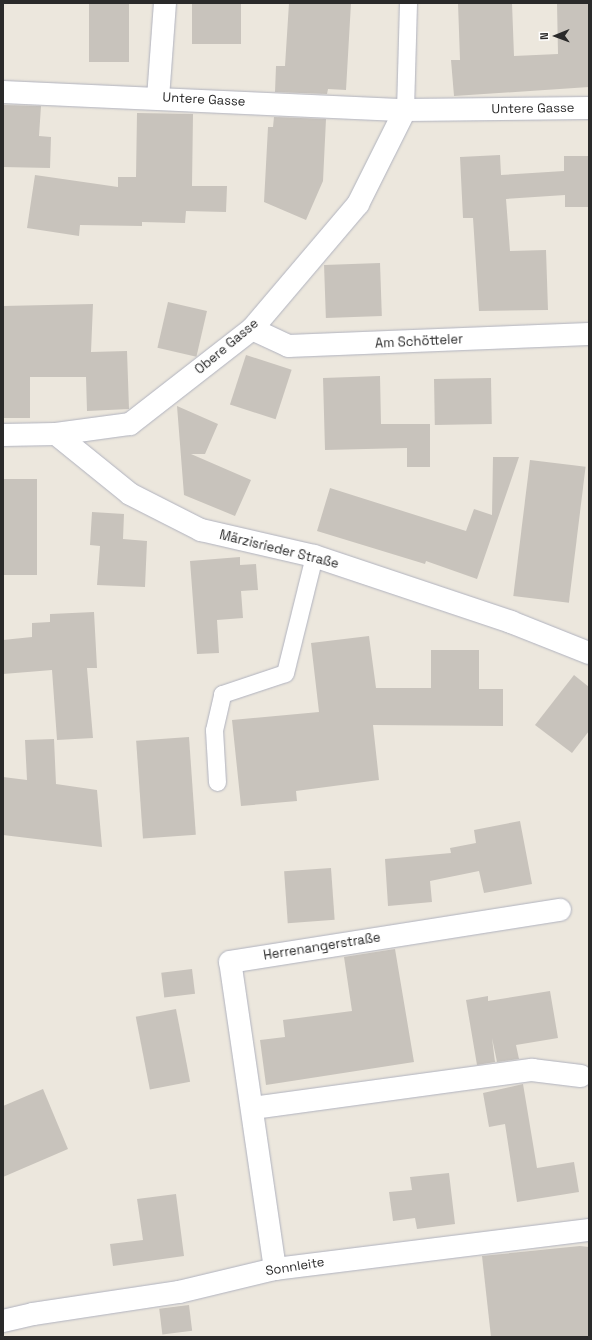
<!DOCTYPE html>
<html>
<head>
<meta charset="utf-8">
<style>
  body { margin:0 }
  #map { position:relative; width:592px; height:1340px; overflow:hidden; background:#ece7dd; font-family:"Space Grotesk",sans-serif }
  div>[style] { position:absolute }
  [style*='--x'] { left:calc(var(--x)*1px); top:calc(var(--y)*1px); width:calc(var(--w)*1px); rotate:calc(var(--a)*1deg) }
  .building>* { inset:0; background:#c8c3bc; transform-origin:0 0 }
  .roads { filter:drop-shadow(0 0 1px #b0b2be) drop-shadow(0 0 1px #b0b2be) }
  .service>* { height:17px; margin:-8.5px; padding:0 8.5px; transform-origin:8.5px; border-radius:8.5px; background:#fff }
  .minor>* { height:22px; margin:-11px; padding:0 11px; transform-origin:11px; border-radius:11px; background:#fff }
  span { translate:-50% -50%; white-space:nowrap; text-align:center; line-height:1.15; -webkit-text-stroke:3px #fff; paint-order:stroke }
  .street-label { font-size:13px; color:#2a2a2a }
  .frame { position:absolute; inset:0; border:4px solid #2a2a2a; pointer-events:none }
  .north { position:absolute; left:536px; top:16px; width:40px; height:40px; -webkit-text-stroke:3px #fff; paint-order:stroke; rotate:269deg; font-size:11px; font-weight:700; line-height:16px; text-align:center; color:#2a2a2a }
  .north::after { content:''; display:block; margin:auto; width:14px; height:18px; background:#2a2a2a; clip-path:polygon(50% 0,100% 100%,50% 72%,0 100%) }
</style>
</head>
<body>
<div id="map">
  <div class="building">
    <i style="left:89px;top:3px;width:40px;height:59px"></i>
    <i style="left:192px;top:3px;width:49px;height:41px"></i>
    <i style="clip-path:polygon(289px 3px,351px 3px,346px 90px,328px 89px,327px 94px,275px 92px,276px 66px,285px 66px)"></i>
    <i style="clip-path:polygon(458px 3px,512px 3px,514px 56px,558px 54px,557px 3px,589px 3px,589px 87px,454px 96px,451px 60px,460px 60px)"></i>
    <i style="clip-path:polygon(3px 105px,41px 106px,39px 136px,51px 137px,50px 168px,3px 167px)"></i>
    <i style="clip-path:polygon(137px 113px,193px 114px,192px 186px,227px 186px,226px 212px,186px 211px,185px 223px,142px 222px,142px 226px,80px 225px,79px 236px,27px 228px,35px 175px,118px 187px,118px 177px,136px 177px)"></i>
    <i style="clip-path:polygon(274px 117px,326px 119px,323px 181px,306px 220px,264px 202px,268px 127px,273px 127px)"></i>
    <i style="clip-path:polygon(500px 155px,501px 175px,564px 171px,564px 156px,589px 156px,589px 207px,565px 207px,565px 195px,506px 199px,510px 251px,546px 250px,548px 310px,479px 311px,473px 218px,463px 218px,460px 157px)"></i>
    <i style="left:380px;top:263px;width:53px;height:56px;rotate:88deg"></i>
    <i style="left:168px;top:302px;width:40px;height:47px;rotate:13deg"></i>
    <i style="clip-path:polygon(93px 304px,91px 352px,127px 351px,129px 409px,87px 411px,86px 377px,30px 377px,30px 418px,3px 418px,3px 306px)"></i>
    <i style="left:246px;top:355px;width:48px;height:52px;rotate:18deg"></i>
    <i style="clip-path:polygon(380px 376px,381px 424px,430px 424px,430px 467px,407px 467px,407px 448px,325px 450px,323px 378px)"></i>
    <i style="left:491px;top:378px;width:46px;height:57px;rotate:89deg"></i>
    <i style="clip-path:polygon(177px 406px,218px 424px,205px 454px,191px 454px,251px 480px,235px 516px,184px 495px)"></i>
    <i style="clip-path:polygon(493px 457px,519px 457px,477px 579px,426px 561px,425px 564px,317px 531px,330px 488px,466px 531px,474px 509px,492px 515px)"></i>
    <i style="left:530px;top:460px;width:56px;height:137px;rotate:7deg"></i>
    <i style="left:3px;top:479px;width:34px;height:96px"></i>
    <i style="clip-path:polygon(92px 512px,124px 514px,123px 539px,147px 541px,145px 587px,97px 585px,100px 546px,90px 545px)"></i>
    <i style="clip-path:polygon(240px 557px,240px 565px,256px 564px,258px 590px,241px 591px,243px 618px,217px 620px,219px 653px,197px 654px,190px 561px)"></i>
    <i style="clip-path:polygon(94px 612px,97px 668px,87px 668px,93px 738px,57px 740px,52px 670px,3px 674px,3px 640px,32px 637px,32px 623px,50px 622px,50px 614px)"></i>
    <i style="clip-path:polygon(369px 636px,376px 688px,431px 688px,431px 650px,479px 650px,479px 689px,503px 689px,503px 726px,373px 725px,379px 780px,296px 791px,297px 801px,241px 806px,232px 720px,319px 712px,311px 643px)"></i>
    <i style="clip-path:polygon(574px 675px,589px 687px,589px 731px,572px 753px,535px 725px)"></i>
    <i style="left:189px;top:737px;width:98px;height:53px;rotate:86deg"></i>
    <i style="clip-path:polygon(54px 739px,56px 784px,97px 790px,102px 847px,3px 835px,3px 777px,27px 780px,25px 740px)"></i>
    <i style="clip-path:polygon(520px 821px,532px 884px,484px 893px,479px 871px,430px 881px,432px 902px,388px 906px,385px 859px,451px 853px,450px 848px,476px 843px,474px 830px)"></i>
    <i style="left:331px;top:868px;width:52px;height:47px;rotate:86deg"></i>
    <i style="clip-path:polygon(395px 949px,414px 1062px,266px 1085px,260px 1040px,285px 1037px,283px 1020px,352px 1011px,344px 957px)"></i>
    <i style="left:192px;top:969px;width:25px;height:31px;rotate:83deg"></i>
    <i style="clip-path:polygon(550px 991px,558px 1038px,516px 1045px,519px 1059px,497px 1062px,492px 1038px,495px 1062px,477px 1065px,466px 1000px,488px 996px,488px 1001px)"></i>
    <i style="left:176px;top:1009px;width:74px;height:41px;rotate:79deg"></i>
    <i style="clip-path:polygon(523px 1084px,537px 1168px,574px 1162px,579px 1192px,517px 1202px,505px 1124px,489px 1127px,483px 1093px)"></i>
    <i style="clip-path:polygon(43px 1089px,68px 1149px,3px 1177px,3px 1106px)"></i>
    <i style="clip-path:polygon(449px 1173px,455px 1224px,417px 1229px,415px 1218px,393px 1221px,389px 1192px,412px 1190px,410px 1177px)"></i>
    <i style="clip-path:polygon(176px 1194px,184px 1256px,113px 1266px,110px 1244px,143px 1240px,137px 1199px)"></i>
    <i style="clip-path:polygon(580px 1246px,589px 1247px,589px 1337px,491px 1337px,482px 1256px)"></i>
    <i style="left:189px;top:1305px;width:26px;height:30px;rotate:83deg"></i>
  </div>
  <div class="roads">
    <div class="service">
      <i style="--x:405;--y:110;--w:107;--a:-88.4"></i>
      <i style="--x:217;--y:782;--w:52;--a:-93.3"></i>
      <i style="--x:214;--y:730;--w:37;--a:-77"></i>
      <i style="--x:222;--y:694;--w:66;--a:-18.4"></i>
      <i style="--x:285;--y:673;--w:121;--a:-76.1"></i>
    </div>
    <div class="minor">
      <i style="--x:3;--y:92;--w:402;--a:2.6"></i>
      <i style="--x:405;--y:110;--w:184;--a:-0.6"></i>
      <i style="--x:158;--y:98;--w:95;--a:-85.8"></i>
      <i style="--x:252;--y:329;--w:40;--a:25"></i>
      <i style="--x:288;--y:346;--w:301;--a:-2.3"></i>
      <i style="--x:56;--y:434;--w:95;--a:39"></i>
      <i style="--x:130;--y:494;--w:80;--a:26.9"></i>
      <i style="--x:201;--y:530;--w:116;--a:13"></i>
      <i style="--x:314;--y:556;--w:208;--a:18.5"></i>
      <i style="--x:511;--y:622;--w:84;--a:21.7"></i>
      <i style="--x:3;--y:435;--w:53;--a:-1.1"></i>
      <i style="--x:56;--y:434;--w:75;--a:-7.7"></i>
      <i style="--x:130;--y:424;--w:155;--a:-37.9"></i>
      <i style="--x:252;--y:329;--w:164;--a:-49.7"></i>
      <i style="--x:358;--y:204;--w:105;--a:-63.4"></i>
      <i style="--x:253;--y:1108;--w:282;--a:-7.8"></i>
      <i style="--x:532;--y:1070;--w:49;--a:7"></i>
      <i style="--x:275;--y:1269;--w:310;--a:-98.3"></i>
      <i style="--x:230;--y:962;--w:334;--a:-9"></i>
      <i style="--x:3;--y:1321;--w:31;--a:-13"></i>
      <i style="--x:33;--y:1314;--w:148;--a:-8.6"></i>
      <i style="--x:179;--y:1292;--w:99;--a:-13.5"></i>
      <i style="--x:275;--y:1269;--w:316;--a:-7.1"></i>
    </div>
  </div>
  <div class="street-label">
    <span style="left:204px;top:100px;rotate:3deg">Untere Gasse</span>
    <span style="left:533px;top:109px;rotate:-1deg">Untere Gasse</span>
    <span style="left:419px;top:342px;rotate:-3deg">Am Schötteler</span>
    <span style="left:227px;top:347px;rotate:-40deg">Obere Gasse</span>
    <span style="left:279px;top:550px;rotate:14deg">Märzisrieder Straße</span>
    <span style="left:322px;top:947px;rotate:-9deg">Herrenangerstraße</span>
    <span style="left:295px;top:1267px;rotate:-9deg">Sonnleite</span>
  </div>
  <div class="frame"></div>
  <div class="north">N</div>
</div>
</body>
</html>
